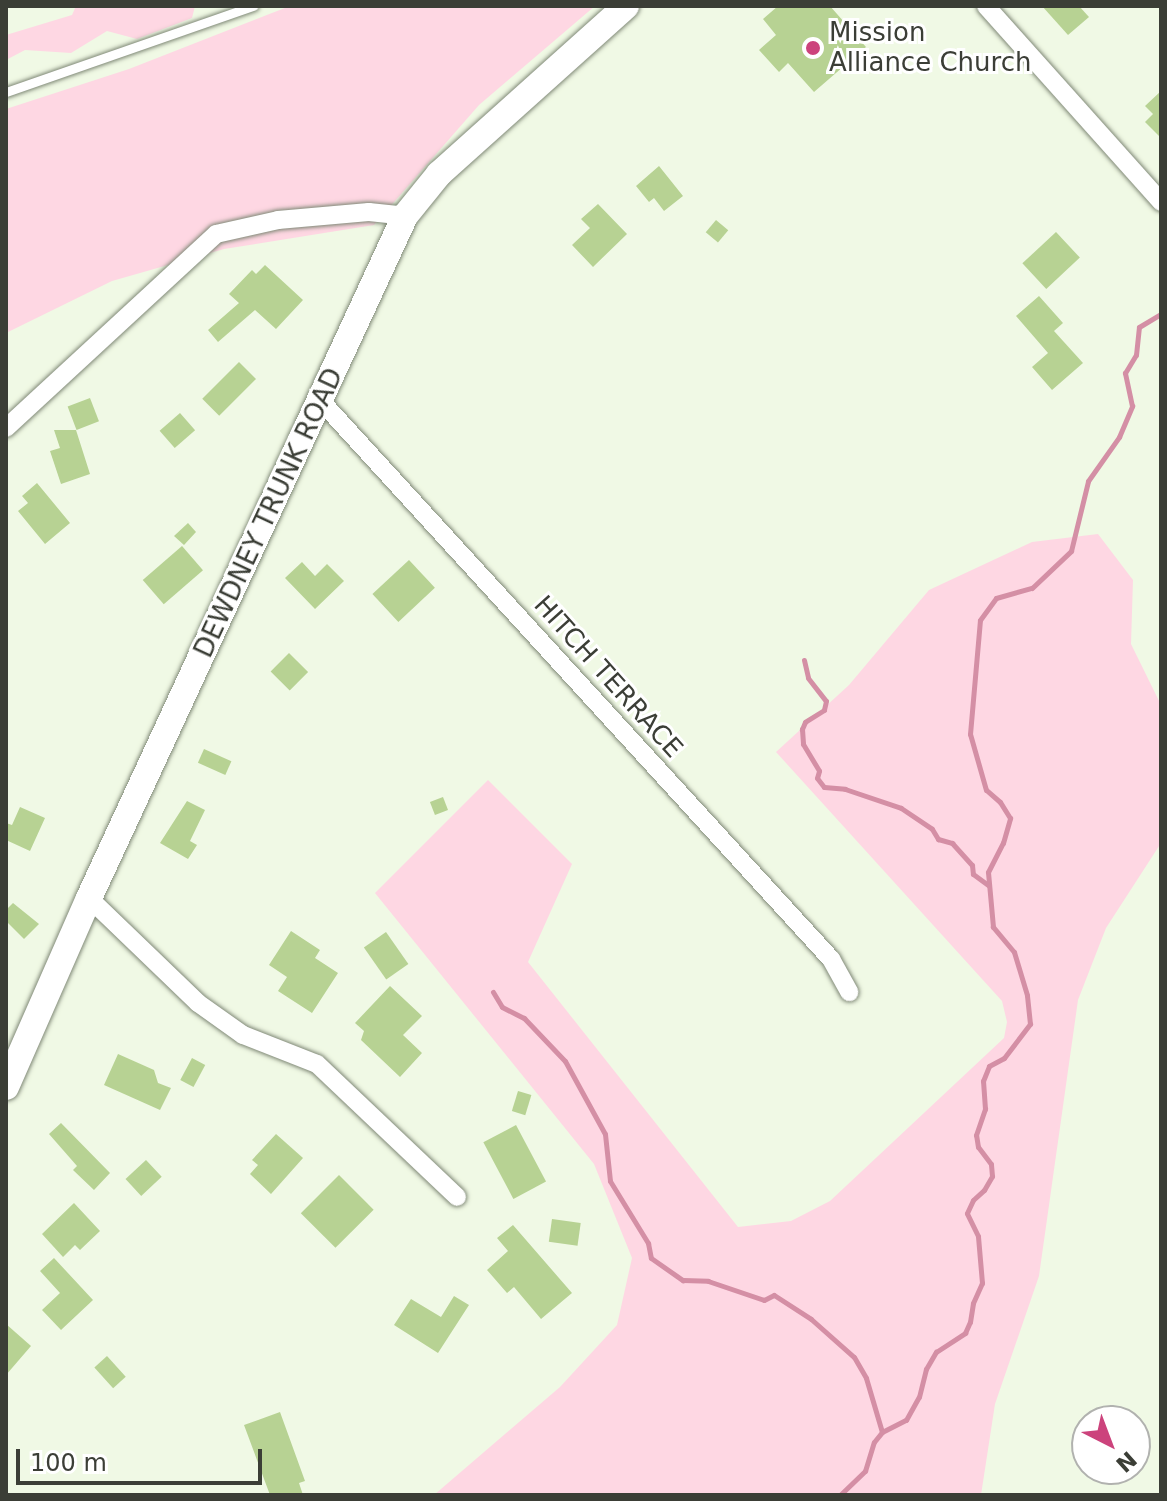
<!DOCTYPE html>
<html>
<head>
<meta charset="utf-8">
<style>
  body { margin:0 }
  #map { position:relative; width:1167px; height:1501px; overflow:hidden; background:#f0f9e5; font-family:"DejaVu Sans",sans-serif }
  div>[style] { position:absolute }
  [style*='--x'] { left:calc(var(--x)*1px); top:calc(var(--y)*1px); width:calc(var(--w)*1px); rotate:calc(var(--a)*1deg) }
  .green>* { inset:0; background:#fed7e3 }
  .stream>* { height:5px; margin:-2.5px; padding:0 2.5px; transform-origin:2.5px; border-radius:2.5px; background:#d48fa5 }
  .building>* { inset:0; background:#b7d293; transform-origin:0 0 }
  .roads { filter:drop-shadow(0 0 2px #808977) drop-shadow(0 0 2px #808977) }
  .service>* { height:9px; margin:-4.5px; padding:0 4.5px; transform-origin:4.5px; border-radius:4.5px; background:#fff }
  .minor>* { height:18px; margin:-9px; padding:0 9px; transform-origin:9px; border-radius:9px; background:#fff }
  .secondary>* { height:26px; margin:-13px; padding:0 13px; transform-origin:13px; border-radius:13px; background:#fff }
  .dots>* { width:22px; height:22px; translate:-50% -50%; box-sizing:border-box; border:4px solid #fff; border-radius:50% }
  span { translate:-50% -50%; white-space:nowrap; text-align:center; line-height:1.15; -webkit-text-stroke:6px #fff; paint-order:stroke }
  .poi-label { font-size:26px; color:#3b3e36 }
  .left { translate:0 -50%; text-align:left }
  .street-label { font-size:26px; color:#3b3e36 }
  .frame { position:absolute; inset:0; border:8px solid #3b3e36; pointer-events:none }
  .north { position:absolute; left:1071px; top:1405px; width:80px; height:80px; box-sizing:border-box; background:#fff; border:2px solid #b1b2af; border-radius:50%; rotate:138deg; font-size:22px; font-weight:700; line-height:32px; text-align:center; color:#3b3e36 }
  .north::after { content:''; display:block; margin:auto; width:28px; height:36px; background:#cc437c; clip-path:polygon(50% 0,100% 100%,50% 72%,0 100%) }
  .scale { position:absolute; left:16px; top:1449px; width:246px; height:36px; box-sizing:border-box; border:4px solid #3b3e36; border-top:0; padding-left:10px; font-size:24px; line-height:28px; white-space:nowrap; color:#3b3e36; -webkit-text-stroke:6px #fff; paint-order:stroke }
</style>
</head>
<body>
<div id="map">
  <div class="green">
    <i style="clip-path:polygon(76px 6px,195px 6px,192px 18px,137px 39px,107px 31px,71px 53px,25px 50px,6px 60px,6px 35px,72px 15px)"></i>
    <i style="clip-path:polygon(290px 6px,595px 6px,479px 105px,374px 225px,224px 249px,112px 281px,6px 333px,6px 109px,129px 69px)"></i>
    <i style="clip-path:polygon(1098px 534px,1133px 580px,1131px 644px,1161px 705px,1161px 843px,1106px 928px,1078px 1000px,1039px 1276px,995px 1404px,981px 1495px,434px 1495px,560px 1387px,617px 1325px,632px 1258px,594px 1164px,375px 893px,488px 780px,572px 864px,528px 962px,738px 1227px,791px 1221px,830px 1201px,1004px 1038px,1007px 1022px,1002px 1001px,776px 752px,849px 685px,929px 590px,1032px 542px)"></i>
  </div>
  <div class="stream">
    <i style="--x:804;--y:660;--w:18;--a:77"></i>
    <i style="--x:808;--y:678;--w:29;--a:52"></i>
    <i style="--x:826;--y:701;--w:9;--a:103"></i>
    <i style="--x:824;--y:710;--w:22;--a:148"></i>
    <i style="--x:805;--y:722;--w:8;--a:113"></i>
    <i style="--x:802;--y:729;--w:15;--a:86"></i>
    <i style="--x:803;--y:744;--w:31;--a:59"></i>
    <i style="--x:819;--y:771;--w:7;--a:106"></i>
    <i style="--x:817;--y:778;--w:11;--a:52"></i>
    <i style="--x:824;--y:787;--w:21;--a:5"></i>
    <i style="--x:845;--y:789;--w:59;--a:18.7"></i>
    <i style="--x:901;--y:808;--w:37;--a:34"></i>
    <i style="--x:932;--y:829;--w:12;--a:59"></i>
    <i style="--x:938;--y:839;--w:15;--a:16"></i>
    <i style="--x:952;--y:843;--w:30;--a:48"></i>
    <i style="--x:972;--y:865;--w:9;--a:84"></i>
    <i style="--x:973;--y:874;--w:19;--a:36"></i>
    <i style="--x:493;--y:992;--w:17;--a:59"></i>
    <i style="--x:502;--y:1007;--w:25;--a:27"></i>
    <i style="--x:524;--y:1018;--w:59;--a:46.4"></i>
    <i style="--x:565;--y:1061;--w:83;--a:61.3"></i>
    <i style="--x:605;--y:1134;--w:47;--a:83.9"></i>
    <i style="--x:610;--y:1181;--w:73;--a:58.5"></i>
    <i style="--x:648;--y:1243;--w:15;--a:79"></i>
    <i style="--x:651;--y:1258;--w:39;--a:35"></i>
    <i style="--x:683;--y:1280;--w:25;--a:2"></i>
    <i style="--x:708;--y:1281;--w:59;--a:18.7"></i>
    <i style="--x:764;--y:1300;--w:11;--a:-27"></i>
    <i style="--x:774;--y:1295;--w:44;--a:33"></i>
    <i style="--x:811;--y:1319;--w:57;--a:41.5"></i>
    <i style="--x:854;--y:1357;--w:24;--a:60"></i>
    <i style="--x:866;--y:1378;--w:56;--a:73.5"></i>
    <i style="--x:840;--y:1495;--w:35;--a:-44"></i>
    <i style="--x:865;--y:1471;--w:30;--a:-73"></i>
    <i style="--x:874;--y:1442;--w:13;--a:-51"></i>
    <i style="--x:882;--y:1432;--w:27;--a:-27"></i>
    <i style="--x:906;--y:1420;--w:26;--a:-61"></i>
    <i style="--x:919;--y:1397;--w:29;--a:-76"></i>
    <i style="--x:926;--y:1369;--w:20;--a:-60"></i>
    <i style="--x:936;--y:1352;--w:35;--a:-33"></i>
    <i style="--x:965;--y:1333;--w:12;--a:-66"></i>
    <i style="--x:970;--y:1322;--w:19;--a:-81"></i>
    <i style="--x:973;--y:1303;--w:22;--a:-66"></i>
    <i style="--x:982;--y:1283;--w:47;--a:-94.9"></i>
    <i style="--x:978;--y:1236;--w:25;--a:-116"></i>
    <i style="--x:967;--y:1213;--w:14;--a:-65"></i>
    <i style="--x:973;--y:1200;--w:15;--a:-42"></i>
    <i style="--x:984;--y:1190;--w:16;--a:-60"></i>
    <i style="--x:992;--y:1176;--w:12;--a:-95"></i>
    <i style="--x:991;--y:1164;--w:21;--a:-127"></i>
    <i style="--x:978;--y:1147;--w:12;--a:-99"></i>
    <i style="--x:976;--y:1135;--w:28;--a:-71"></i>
    <i style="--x:985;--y:1109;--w:28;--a:-94"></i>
    <i style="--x:983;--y:1081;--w:16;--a:-68"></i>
    <i style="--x:989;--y:1066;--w:17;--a:-28"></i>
    <i style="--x:1004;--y:1058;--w:43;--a:-52.6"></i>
    <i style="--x:1030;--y:1024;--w:29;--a:-96"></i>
    <i style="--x:1027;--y:995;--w:45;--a:-106.8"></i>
    <i style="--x:1014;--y:952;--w:33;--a:-130"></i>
    <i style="--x:993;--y:927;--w:55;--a:-95.2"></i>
    <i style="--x:988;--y:872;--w:33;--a:-63"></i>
    <i style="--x:1003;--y:843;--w:26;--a:-74"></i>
    <i style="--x:1010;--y:818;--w:19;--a:-122"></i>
    <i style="--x:1000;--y:802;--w:18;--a:-139"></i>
    <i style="--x:986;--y:790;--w:58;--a:-105.9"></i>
    <i style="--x:970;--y:734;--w:114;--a:-85"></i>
    <i style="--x:980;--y:620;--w:27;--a:-54"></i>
    <i style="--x:996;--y:598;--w:37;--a:-16"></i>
    <i style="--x:1032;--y:588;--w:54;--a:-43.5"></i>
    <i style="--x:1071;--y:551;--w:72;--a:-76.3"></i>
    <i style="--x:1088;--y:481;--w:54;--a:-54.8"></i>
    <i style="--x:1119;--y:437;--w:34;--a:-67"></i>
    <i style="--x:1132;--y:406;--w:34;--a:-102"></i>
    <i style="--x:1125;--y:373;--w:21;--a:-59"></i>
    <i style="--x:1136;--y:355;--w:28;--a:-84"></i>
    <i style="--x:1139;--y:327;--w:26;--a:-31"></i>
  </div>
  <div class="building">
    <i style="clip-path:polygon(778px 6px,830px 6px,866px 47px,814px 92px,788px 63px,779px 72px,759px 50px,776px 35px,763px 19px)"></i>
    <i style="clip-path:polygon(1042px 6px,1079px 6px,1089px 17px,1068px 35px)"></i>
    <i style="clip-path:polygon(1161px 91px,1161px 138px,1145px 122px,1153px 114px,1145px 106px)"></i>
    <i style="clip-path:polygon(659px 166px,683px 196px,664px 211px,654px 198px,649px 202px,636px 186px)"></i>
    <i style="clip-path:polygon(598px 204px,627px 234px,593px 267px,572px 245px,590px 228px,581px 219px)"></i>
    <i style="left:716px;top:220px;width:16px;height:16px;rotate:40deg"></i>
    <i style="left:1056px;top:232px;width:35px;height:46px;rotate:47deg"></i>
    <i style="clip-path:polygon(265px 265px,303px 300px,276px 329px,255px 310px,218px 342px,208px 330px,239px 303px,229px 294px,252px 270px,256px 274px)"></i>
    <i style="clip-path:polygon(1039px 296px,1063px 323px,1054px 331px,1083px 363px,1052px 390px,1032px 367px,1048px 353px,1016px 316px)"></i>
    <i style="left:239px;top:362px;width:24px;height:52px;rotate:45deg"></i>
    <i style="left:90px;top:398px;width:25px;height:24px;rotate:69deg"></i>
    <i style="left:180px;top:413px;width:23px;height:27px;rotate:49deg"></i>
    <i style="clip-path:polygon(54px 430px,76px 430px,90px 474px,61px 484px,50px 451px,60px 448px)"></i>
    <i style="clip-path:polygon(37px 483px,70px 523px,45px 544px,18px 511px,28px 503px,22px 496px)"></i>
    <i style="clip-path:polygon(188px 523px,196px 532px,184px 545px,174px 536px)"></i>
    <i style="left:182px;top:546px;width:32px;height:52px;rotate:49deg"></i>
    <i style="left:409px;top:560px;width:38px;height:50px;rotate:47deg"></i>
    <i style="clip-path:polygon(302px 562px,315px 576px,327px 564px,344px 581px,315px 609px,285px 578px)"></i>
    <i style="left:289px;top:653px;width:27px;height:26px;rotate:45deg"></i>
    <i style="left:204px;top:749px;width:30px;height:15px;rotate:24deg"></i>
    <i style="left:443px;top:797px;width:14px;height:14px;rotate:69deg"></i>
    <i style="clip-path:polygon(187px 801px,205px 810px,190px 841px,197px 845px,188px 859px,160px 843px)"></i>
    <i style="clip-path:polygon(20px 807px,45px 818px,30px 851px,6px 840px,6px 823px,12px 825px)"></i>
    <i style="clip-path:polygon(13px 903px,39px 924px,24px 939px,6px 921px,6px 910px)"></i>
    <i style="clip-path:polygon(291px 931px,320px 950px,315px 958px,338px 973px,312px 1013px,278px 991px,287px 977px,269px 965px)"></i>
    <i style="left:386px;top:932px;width:39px;height:27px;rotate:55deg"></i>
    <i style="clip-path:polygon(390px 986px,422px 1016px,403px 1035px,422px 1053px,400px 1077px,361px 1040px,364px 1031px,355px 1023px)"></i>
    <i style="clip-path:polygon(118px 1054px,154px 1070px,158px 1083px,171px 1088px,160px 1110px,104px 1085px)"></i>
    <i style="left:192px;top:1058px;width:15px;height:25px;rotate:28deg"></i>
    <i style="left:518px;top:1091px;width:14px;height:21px;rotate:17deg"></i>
    <i style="clip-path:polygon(61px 1123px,110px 1173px,94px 1190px,73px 1170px,77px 1166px,49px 1134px)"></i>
    <i style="left:516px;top:1125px;width:64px;height:37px;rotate:62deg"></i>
    <i style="clip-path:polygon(276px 1134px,303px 1158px,271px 1194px,250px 1174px,258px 1165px,252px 1160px)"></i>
    <i style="left:146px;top:1160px;width:23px;height:28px;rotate:47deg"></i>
    <i style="left:339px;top:1175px;width:49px;height:54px;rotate:45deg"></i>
    <i style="clip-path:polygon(74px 1203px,100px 1231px,80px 1250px,75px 1245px,63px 1257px,42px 1234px)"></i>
    <i style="left:552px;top:1219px;width:29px;height:23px;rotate:8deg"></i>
    <i style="clip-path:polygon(513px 1225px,572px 1293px,541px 1319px,514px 1287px,507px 1293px,487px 1270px,508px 1251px,497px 1238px)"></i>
    <i style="clip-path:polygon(54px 1258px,93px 1300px,61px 1330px,42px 1310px,60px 1293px,40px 1271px)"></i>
    <i style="clip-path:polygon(454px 1296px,469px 1305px,438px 1353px,394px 1325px,411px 1299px,441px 1317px)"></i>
    <i style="clip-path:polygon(6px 1324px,31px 1346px,6px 1375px)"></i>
    <i style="left:107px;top:1356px;width:28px;height:17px;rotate:48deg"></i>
    <i style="clip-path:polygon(280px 1412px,305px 1481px,299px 1483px,303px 1495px,270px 1495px,244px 1425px)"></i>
  </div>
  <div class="roads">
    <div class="service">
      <i style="--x:6;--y:92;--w:262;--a:-19.2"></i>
    </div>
    <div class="minor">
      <i style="--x:986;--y:6;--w:263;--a:48.2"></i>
      <i style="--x:322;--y:402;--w:755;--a:47.58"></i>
      <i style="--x:831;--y:959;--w:38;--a:61"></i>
      <i style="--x:6;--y:428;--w:286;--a:-42.7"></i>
      <i style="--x:216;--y:234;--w:64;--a:-12.7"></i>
      <i style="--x:278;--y:220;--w:91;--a:-5"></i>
      <i style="--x:369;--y:212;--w:36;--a:6"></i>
      <i style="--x:89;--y:898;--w:151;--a:43.9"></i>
      <i style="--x:198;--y:1003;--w:55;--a:35.4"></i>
      <i style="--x:243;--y:1035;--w:79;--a:21.4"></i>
      <i style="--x:317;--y:1064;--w:193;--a:43.5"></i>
    </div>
    <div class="secondary">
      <i style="--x:6;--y:1087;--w:206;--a:-66.3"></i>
      <i style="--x:89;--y:898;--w:752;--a:-65.14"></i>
      <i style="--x:405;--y:216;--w:54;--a:-51"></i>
      <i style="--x:439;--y:174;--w:251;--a:-41.9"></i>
    </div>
  </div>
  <div class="dots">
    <i style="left:813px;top:48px;background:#cc437c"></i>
  </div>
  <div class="poi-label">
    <span class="left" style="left:829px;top:48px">Mission<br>Alliance Church</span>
  </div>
  <div class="street-label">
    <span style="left:269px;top:513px;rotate:-65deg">DEWDNEY TRUNK ROAD</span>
    <span style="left:608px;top:677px;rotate:48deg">HITCH TERRACE</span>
  </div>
  <div class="frame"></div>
  <div class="north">N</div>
  <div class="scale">100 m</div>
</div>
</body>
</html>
